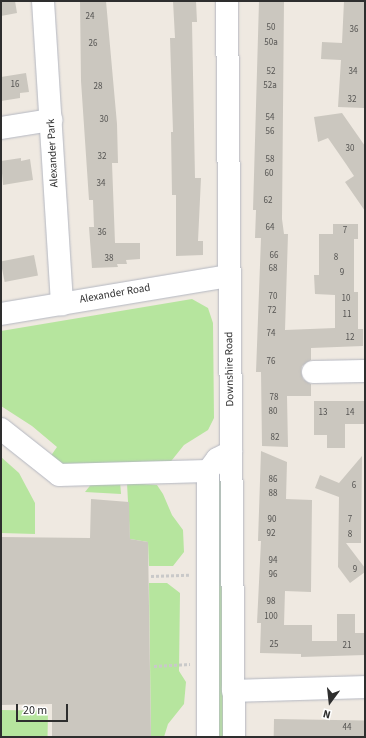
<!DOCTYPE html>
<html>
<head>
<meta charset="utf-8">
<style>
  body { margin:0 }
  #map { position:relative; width:366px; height:738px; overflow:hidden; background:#efe9e1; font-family:"Source Sans 3",sans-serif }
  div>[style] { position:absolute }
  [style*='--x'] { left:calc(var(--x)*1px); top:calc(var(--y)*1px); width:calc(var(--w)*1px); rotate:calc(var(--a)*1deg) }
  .green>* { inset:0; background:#b6e59e; transform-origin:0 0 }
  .building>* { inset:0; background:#cbc7bf; transform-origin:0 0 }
  .path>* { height:2.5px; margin-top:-1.25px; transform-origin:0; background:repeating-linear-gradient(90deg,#c9c9c9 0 3px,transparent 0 5px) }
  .roads { filter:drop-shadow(0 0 1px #b4b7c1) drop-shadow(0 0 1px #b4b7c1) }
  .minor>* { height:22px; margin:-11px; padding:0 11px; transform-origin:11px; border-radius:11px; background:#fff }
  span { translate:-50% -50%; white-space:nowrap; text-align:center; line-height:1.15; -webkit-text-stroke:3px #fff; paint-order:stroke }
  .number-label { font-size:9px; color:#555452 }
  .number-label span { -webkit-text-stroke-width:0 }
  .street-label { font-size:11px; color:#2e2e2e }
  .frame { position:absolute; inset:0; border:2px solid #2e2e2e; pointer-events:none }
  .north { position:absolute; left:310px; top:682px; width:40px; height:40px; -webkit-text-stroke:3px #fff; paint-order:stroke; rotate:195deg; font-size:11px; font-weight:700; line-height:16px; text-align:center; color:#2e2e2e }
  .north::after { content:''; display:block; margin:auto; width:14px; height:18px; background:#2e2e2e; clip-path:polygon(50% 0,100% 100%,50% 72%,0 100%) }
  .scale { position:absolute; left:16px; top:704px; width:52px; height:18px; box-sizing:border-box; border:2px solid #2e2e2e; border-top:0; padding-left:5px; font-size:12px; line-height:14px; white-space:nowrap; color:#2e2e2e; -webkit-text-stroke:3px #fff; paint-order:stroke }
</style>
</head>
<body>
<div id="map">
  <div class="green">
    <i style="clip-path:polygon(192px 299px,208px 308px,213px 323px,214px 418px,208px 430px,184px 445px,168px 465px,57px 466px,50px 457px,57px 447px,32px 426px,1px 406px,1px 331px)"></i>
    <i style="clip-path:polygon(1px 457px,19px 473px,35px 503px,35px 534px,1px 533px)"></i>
    <i style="clip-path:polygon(215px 479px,221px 479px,223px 737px,210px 737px)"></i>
    <i style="clip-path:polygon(120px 481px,121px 494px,85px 492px,93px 482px)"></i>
    <i style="clip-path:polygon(127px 483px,157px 485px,163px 494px,172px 515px,183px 530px,184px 552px,173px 566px,149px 566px,148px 542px,130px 539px)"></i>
    <i style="clip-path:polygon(149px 583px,167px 583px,180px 593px,179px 671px,186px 682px,184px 704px,168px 724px,164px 737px,151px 737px)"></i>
    <i style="left:1px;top:710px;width:47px;height:27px;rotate:1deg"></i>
  </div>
  <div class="building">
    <i style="clip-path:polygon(1px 1px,15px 1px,17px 13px,1px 16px)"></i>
    <i style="clip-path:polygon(80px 1px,106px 1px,117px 124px,118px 163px,112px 163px,115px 243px,140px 243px,140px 259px,126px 260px,127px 264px,117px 264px,118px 267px,92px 268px,89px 227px,94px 227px,93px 200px,89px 200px,81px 81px)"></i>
    <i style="clip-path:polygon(173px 1px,196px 1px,197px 22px,192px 22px,195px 178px,201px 178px,198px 241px,203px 241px,203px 255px,176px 256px,176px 195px,172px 195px,171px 132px,173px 132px,170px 38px,175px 38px)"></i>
    <i style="clip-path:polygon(259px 1px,284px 1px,282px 219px,284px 234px,288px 234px,285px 330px,335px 328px,335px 295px,315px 294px,314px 275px,319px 275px,319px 234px,333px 234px,333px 224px,358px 224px,358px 239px,354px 239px,354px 292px,358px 292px,358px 329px,363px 329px,363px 346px,311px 348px,311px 360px,302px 366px,301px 372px,303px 379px,311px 384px,311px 396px,287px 396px,288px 447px,262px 446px,261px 372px,256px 372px,261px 238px,255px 238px,256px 210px,253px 210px)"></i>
    <i style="clip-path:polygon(344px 1px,365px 1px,364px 108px,338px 107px,341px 60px,321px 59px,322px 42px,342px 43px)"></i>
    <i style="clip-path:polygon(26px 73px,29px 92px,20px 93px,20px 98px,1px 101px,1px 77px)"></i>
    <i style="clip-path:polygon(342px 113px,365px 146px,365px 211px,345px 182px,354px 176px,346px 164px,328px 138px,318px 142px,314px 117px)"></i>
    <i style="clip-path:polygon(21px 158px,21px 161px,30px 159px,33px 180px,3px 185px,1px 161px)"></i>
    <i style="left:34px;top:255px;width:21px;height:34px;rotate:79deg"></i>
    <i style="clip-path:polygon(314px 401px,365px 401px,365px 424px,345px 424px,345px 448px,327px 448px,327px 435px,314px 435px)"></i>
    <i style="clip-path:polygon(261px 451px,287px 462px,286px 499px,312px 500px,311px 592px,285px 591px,284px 625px,312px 625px,312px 641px,337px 641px,337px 614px,355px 614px,355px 633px,365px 633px,365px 655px,301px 657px,301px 654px,260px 653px,261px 623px,257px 623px,261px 541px,258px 541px)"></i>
    <i style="clip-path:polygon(362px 456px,361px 543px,346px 543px,365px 568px,365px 572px,350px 583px,338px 567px,339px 497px,315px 488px,320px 475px,339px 483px)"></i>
    <i style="clip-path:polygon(91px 499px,129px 502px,130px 539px,148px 542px,151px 737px,52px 737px,52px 704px,1px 705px,1px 537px,90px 538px)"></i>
    <i style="left:274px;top:719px;width:91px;height:18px;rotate:1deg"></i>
  </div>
  <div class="path">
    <i style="--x:151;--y:576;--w:38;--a:-2"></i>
    <i style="--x:154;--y:666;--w:36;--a:-3"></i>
  </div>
  <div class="roads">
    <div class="minor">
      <i style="--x:43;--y:1;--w:304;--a:86.4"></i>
      <i style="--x:227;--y:1;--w:736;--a:89.46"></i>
      <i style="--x:1;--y:128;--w:51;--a:-9.1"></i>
      <i style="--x:1;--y:314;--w:231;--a:-9.5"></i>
      <i style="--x:313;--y:372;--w:52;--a:-1.1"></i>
      <i style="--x:1;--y:429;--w:74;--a:38.4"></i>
      <i style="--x:59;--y:475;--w:149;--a:-1.5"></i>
      <i style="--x:233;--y:691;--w:132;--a:-1.7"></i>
      <i style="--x:208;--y:737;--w:266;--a:-90"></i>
      <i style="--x:208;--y:471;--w:15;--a:-53"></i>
      <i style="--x:217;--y:459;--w:16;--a:-27"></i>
    </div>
  </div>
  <div class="number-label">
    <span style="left:90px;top:17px">24</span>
    <span style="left:271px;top:28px">50</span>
    <span style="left:354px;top:30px">36</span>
    <span style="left:271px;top:43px">50a</span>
    <span style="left:93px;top:44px">26</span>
    <span style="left:271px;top:72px">52</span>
    <span style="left:353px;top:72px">34</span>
    <span style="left:15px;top:85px">16</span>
    <span style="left:270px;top:86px">52a</span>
    <span style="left:98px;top:87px">28</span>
    <span style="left:352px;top:100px">32</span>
    <span style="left:270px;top:118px">54</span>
    <span style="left:104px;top:120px">30</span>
    <span style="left:270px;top:132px">56</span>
    <span style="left:350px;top:149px">30</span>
    <span style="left:102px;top:157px">32</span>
    <span style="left:270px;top:160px">58</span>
    <span style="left:269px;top:174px">60</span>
    <span style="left:101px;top:184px">34</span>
    <span style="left:268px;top:201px">62</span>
    <span style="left:270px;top:228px">64</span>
    <span style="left:345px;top:231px">7</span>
    <span style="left:102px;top:233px">36</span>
    <span style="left:274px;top:256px">66</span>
    <span style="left:336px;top:258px">8</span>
    <span style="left:109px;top:259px">38</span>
    <span style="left:273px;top:269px">68</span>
    <span style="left:342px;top:273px">9</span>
    <span style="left:273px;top:297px">70</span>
    <span style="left:346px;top:299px">10</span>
    <span style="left:272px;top:311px">72</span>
    <span style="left:347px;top:315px">11</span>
    <span style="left:271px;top:334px">74</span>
    <span style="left:350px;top:338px">12</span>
    <span style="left:271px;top:362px">76</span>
    <span style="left:274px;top:398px">78</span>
    <span style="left:273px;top:412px">80</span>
    <span style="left:323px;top:413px">13</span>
    <span style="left:350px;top:413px">14</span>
    <span style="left:275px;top:438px">82</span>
    <span style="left:273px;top:480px">86</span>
    <span style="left:354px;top:486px">6</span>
    <span style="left:273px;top:494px">88</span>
    <span style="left:272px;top:520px">90</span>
    <span style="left:350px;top:520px">7</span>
    <span style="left:271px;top:534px">92</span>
    <span style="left:350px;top:535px">8</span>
    <span style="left:273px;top:561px">94</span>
    <span style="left:355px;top:570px">9</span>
    <span style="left:273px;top:575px">96</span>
    <span style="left:271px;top:602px">98</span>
    <span style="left:271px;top:617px">100</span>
    <span style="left:274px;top:645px">25</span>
    <span style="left:347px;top:646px">21</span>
    <span style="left:347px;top:728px">44</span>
  </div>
  <div class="street-label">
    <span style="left:53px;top:153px;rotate:-93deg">Alexander Park</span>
    <span style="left:115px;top:294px;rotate:-10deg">Alexander Road</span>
    <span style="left:230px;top:369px;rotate:-91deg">Downshire Road</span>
  </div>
  <div class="frame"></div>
  <div class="north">N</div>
  <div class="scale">20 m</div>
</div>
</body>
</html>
